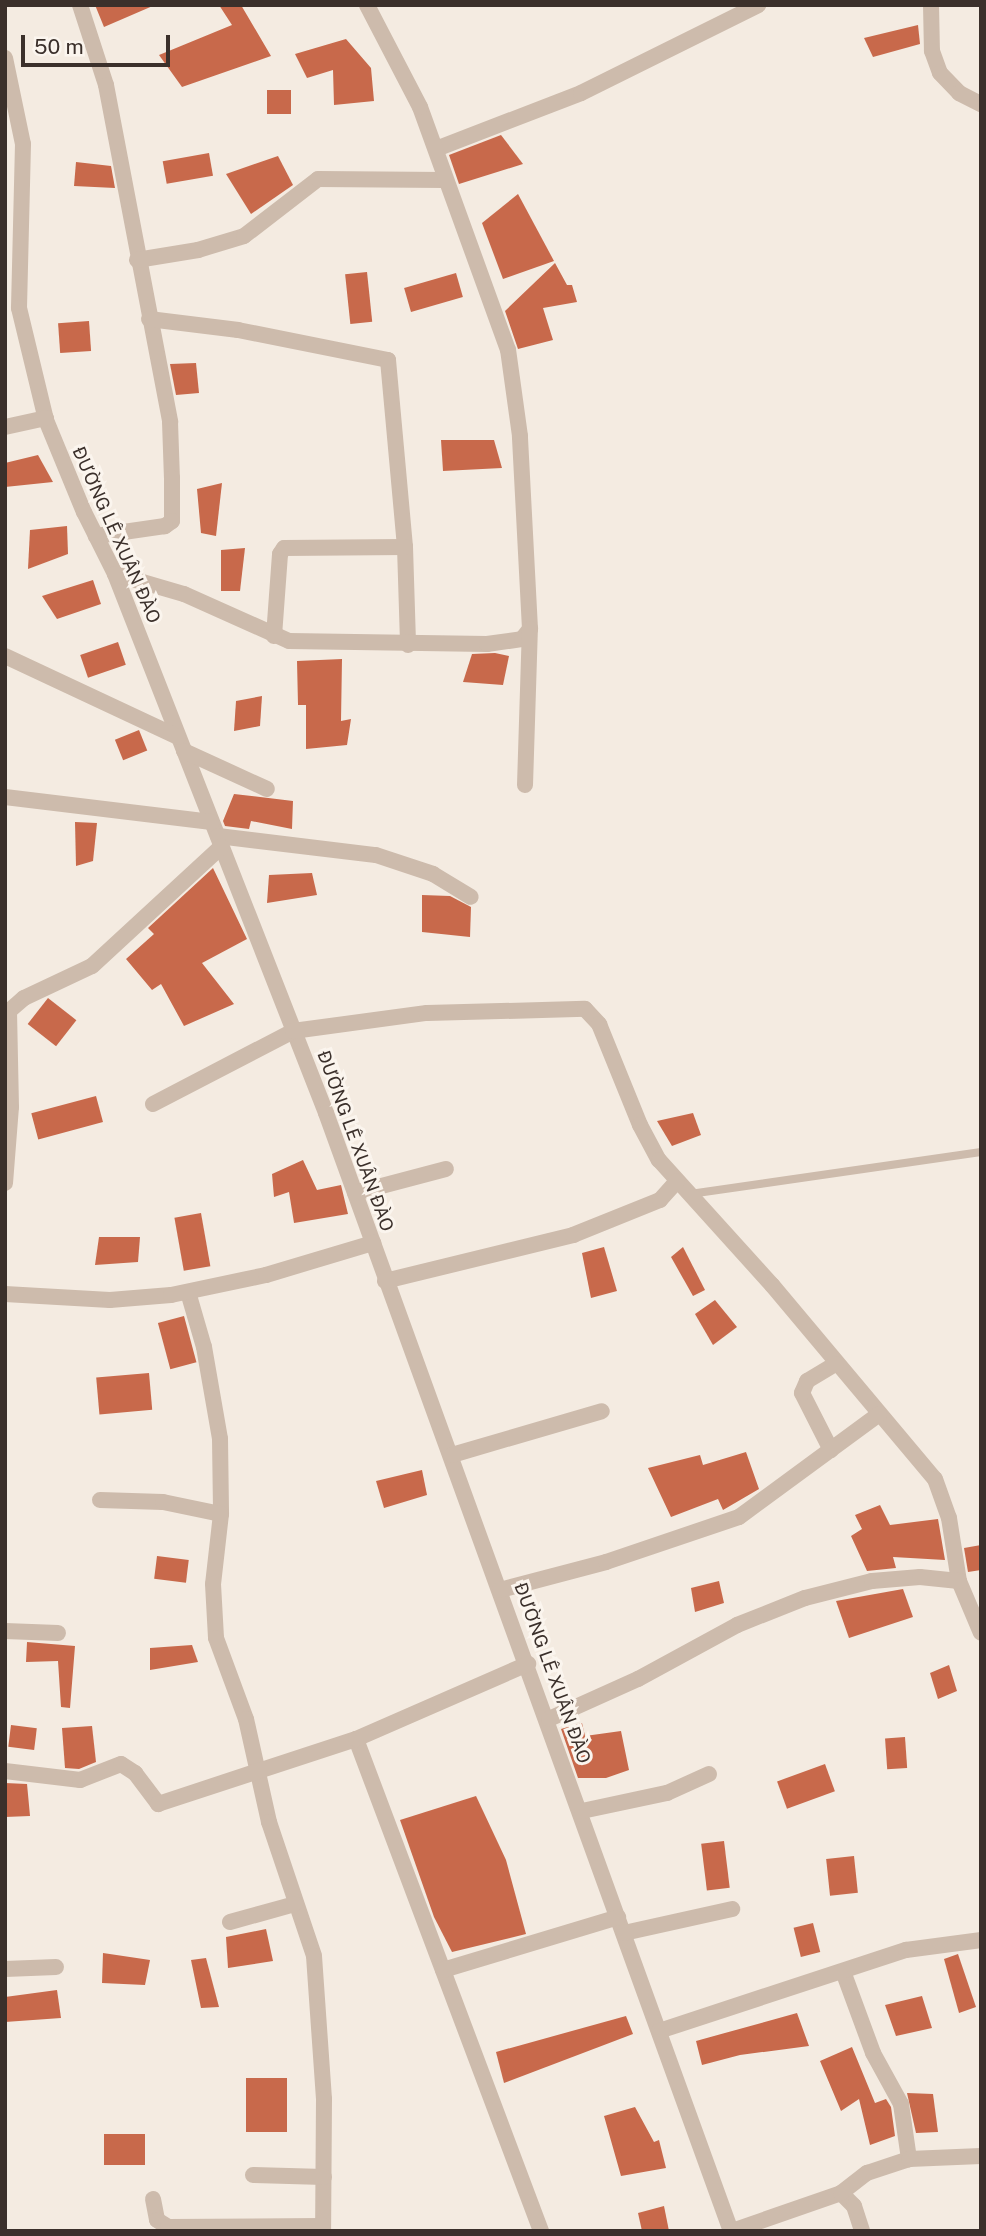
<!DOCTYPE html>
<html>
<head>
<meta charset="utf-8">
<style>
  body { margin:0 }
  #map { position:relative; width:986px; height:2236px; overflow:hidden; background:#f4ebe1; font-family:"Public Sans",sans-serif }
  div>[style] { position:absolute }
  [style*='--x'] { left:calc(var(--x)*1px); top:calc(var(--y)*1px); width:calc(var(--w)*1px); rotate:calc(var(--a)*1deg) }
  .building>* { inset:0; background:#c8694b; transform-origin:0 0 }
  .lane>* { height:8px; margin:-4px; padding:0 4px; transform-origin:4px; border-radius:4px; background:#cdbbac }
  .street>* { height:16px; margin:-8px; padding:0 8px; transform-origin:8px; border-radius:8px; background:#cdbbac }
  span { translate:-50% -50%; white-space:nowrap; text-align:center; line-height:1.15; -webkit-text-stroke:6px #fbf5ee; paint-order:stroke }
  .street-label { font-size:18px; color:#3b302b }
  .frame { position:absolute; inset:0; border:7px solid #3b302b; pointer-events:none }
  .scale { position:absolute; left:21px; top:35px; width:149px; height:32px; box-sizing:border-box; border:4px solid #3b302b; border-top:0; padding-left:9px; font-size:21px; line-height:24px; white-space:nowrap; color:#3b302b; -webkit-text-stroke:5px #fbf5ee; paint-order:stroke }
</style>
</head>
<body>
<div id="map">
  <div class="building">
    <i style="clip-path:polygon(95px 5px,155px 5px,104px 27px)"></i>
    <i style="clip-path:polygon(219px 5px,241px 5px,271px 56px,182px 87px,159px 55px,232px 25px)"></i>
    <i style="clip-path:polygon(918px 25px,920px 44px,873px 57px,864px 38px)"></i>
    <i style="clip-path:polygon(346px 39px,371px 68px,374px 101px,334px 105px,333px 70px,307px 78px,295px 54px)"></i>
    <i style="left:267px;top:90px;width:24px;height:24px"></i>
    <i style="clip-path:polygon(501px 135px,523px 164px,459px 184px,449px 155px)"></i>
    <i style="left:209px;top:153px;width:23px;height:47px;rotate:80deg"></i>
    <i style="clip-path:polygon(278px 156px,293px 185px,251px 214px,226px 174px)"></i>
    <i style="clip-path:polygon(76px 162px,111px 166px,115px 188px,74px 186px)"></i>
    <i style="clip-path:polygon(518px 194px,554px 261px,503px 279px,482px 223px)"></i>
    <i style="clip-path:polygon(555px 263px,567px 285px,572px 285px,577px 302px,543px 308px,553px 340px,518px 349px,505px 311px)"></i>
    <i style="left:367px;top:272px;width:50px;height:22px;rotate:84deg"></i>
    <i style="left:456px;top:273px;width:25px;height:54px;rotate:74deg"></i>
    <i style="left:89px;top:321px;width:30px;height:31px;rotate:86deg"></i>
    <i style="clip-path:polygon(196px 363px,199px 393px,176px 395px,170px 364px)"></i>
    <i style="clip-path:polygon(441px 440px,494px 440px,502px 468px,443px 471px)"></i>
    <i style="clip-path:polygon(38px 455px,53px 482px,5px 487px,5px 463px)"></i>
    <i style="clip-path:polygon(222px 483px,216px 536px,201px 533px,197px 489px)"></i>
    <i style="clip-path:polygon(67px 526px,68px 554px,28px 569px,30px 530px)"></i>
    <i style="clip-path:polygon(245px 548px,240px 591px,221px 591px,221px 550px)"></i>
    <i style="clip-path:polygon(93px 580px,101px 604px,57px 619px,42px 596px)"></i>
    <i style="left:118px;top:642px;width:24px;height:40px;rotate:71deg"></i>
    <i style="clip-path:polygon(495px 653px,509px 656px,503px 685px,463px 682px,472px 654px)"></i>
    <i style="clip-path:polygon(342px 659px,341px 721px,351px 719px,347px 745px,306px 749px,306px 705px,298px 705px,297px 661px)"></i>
    <i style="clip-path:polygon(262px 696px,260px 726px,234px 731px,236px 701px)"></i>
    <i style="left:139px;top:730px;width:22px;height:26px;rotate:68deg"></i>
    <i style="clip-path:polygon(234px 794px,293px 801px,292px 829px,251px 821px,249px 829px,225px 826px,223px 821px)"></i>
    <i style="clip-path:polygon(75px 822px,97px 823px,93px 861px,76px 866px)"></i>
    <i style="clip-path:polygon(213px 868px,247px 939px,202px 963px,234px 1004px,184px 1026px,161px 984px,152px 990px,126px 959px,154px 934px,148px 928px)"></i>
    <i style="clip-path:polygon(312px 873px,317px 895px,267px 903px,269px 875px)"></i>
    <i style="clip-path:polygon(422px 895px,450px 896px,471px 907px,470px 937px,422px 932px)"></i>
    <i style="left:48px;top:998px;width:36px;height:33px;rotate:38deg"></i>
    <i style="left:96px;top:1096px;width:27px;height:67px;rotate:75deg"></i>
    <i style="clip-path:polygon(693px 1113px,701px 1135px,672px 1146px,657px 1121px)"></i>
    <i style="clip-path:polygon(303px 1160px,317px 1190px,341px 1185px,348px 1214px,294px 1223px,289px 1192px,274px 1197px,272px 1174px)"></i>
    <i style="left:201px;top:1213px;width:54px;height:27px;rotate:80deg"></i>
    <i style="clip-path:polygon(99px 1237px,140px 1237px,138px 1262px,95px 1265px)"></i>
    <i style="clip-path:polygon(604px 1247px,617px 1291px,591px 1298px,582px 1253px)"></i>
    <i style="clip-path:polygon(683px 1247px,705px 1290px,693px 1296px,671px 1257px)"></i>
    <i style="clip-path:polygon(715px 1300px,737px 1327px,713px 1345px,695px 1314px)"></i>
    <i style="left:184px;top:1316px;width:48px;height:27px;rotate:75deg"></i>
    <i style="left:149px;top:1373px;width:37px;height:53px;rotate:85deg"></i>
    <i style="clip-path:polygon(746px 1452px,759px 1489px,723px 1510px,718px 1499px,671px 1517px,648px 1468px,700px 1455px,703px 1465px)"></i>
    <i style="clip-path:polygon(422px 1470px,427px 1495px,384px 1508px,376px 1481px)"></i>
    <i style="clip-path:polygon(880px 1505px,890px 1525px,938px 1519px,945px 1560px,893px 1557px,896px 1568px,867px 1571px,851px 1536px,862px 1529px,855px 1515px)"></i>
    <i style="clip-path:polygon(981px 1545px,981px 1570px,968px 1572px,964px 1548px)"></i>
    <i style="left:157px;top:1556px;width:32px;height:23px;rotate:7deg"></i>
    <i style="clip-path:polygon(719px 1581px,724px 1603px,695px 1612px,691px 1588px)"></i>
    <i style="clip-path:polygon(903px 1589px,913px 1617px,849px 1638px,836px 1601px)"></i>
    <i style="clip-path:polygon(27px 1642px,75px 1646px,70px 1708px,61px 1707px,58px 1661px,26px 1662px)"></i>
    <i style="clip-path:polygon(192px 1645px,198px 1662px,150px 1670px,150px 1648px)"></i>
    <i style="clip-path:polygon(949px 1665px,957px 1691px,938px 1699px,930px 1673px)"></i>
    <i style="clip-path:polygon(582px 1723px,585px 1736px,621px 1731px,629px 1770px,606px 1778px,578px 1778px,561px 1729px)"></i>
    <i style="left:11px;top:1725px;width:26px;height:22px;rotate:7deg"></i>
    <i style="clip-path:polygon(92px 1726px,96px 1762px,79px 1769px,65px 1768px,62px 1728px)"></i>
    <i style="left:905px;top:1737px;width:31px;height:20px;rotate:86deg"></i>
    <i style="left:825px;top:1764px;width:29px;height:51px;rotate:70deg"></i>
    <i style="clip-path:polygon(5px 1783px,27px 1784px,30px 1816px,5px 1817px)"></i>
    <i style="clip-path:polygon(476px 1796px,506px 1860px,526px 1934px,452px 1952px,434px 1917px,400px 1820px)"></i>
    <i style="left:724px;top:1841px;width:47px;height:23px;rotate:83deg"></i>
    <i style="left:854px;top:1856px;width:37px;height:28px;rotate:84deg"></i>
    <i style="left:813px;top:1923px;width:30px;height:20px;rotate:76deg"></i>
    <i style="clip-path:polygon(266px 1929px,273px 1961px,228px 1968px,226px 1937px)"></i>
    <i style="clip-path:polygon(103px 1953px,150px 1960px,145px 1985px,102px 1983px)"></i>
    <i style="clip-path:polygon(958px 1954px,976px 2007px,959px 2013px,944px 1959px)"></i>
    <i style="clip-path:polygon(206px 1958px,219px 2007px,201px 2008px,191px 1960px)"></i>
    <i style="clip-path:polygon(57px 1990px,61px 2018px,5px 2022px,5px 1997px)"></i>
    <i style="clip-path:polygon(922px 1996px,932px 2028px,896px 2036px,885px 2005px)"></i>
    <i style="clip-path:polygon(797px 2013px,809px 2046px,740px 2055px,702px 2065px,696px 2041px)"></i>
    <i style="clip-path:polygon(626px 2016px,633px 2034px,504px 2083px,496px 2052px)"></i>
    <i style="clip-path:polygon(852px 2047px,875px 2103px,886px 2099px,891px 2107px,895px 2136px,870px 2145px,859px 2099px,841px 2111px,820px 2061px)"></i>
    <i style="left:246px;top:2078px;width:41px;height:54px"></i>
    <i style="clip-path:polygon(907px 2093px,933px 2094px,938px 2132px,916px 2133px)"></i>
    <i style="clip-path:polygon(635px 2107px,654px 2142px,659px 2140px,666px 2168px,621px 2176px,604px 2116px)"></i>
    <i style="left:104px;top:2134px;width:41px;height:31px"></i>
    <i style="clip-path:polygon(664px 2206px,669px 2231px,642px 2231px,638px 2213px)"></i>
  </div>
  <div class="lane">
    <i style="--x:690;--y:1194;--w:294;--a:-8.2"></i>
  </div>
  <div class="street">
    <i style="--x:80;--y:5;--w:84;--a:72"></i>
    <i style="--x:106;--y:85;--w:343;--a:79.2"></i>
    <i style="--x:170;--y:422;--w:56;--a:88"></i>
    <i style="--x:172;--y:478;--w:43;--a:90"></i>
    <i style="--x:172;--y:521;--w:9;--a:144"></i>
    <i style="--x:165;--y:526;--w:70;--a:171.8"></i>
    <i style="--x:931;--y:5;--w:46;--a:88.8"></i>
    <i style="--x:932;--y:51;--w:23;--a:70"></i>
    <i style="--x:940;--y:73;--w:28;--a:46"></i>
    <i style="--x:959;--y:93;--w:25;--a:27"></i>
    <i style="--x:5;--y:58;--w:88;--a:78.2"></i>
    <i style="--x:23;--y:144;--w:164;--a:91.4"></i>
    <i style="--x:19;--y:308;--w:115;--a:76.4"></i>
    <i style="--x:46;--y:420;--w:100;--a:67.6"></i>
    <i style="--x:84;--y:512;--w:69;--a:63.4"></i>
    <i style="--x:115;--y:574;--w:579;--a:68.62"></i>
    <i style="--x:326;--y:1113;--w:1189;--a:70.09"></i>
    <i style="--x:436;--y:149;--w:155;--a:-21.1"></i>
    <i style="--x:581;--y:93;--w:198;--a:-26.4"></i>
    <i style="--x:137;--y:260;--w:62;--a:-9.3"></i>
    <i style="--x:198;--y:250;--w:48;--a:-16.9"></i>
    <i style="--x:244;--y:236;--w:93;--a:-37.6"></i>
    <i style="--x:318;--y:179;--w:126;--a:0.5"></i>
    <i style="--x:149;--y:319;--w:90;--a:7"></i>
    <i style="--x:238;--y:330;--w:153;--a:11.3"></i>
    <i style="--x:388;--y:360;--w:188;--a:84.8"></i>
    <i style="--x:405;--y:547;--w:98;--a:88.2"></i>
    <i style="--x:5;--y:427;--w:42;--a:-12.4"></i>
    <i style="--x:115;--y:574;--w:72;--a:16.2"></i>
    <i style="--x:184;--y:594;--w:115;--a:24.1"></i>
    <i style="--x:289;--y:641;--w:198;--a:0.9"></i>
    <i style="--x:487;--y:644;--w:35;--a:-8"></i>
    <i style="--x:522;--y:639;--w:13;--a:-51"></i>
    <i style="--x:530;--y:629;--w:193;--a:-93"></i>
    <i style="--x:520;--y:436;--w:87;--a:-97.9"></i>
    <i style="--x:508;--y:350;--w:258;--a:-109.9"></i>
    <i style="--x:420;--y:107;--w:115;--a:-117.5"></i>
    <i style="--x:274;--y:636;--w:82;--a:-85.8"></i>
    <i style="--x:280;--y:554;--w:7;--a:-56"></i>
    <i style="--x:284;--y:548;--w:121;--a:-0.5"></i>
    <i style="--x:5;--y:656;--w:191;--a:25.1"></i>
    <i style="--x:184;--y:751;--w:91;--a:24.6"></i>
    <i style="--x:525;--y:785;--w:156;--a:-88.2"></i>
    <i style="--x:5;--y:797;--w:208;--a:6.9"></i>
    <i style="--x:218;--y:836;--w:159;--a:6.9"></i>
    <i style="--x:376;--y:855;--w:60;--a:18.4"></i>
    <i style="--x:433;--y:874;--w:44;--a:31.2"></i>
    <i style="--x:153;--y:1104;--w:158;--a:-27.5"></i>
    <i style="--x:293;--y:1031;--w:135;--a:-7.7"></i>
    <i style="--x:427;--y:1013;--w:158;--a:-1.5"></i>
    <i style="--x:585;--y:1009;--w:21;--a:47"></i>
    <i style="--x:599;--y:1024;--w:109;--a:67.9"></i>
    <i style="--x:640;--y:1125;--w:40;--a:62"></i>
    <i style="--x:659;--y:1160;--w:169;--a:47.9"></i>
    <i style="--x:772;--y:1285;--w:253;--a:50"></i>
    <i style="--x:935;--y:1479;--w:41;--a:70.3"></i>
    <i style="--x:949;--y:1518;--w:64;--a:81"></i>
    <i style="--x:959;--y:1581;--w:56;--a:67.1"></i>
    <i style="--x:5;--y:1183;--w:76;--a:-85.5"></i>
    <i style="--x:11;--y:1107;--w:96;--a:-91.2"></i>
    <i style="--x:9;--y:1011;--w:20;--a:-41"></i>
    <i style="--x:24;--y:998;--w:75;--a:-25.2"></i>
    <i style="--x:92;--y:966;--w:176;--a:-42.7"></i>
    <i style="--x:355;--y:1193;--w:94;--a:-14.8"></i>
    <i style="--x:385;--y:1281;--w:194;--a:-13.7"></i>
    <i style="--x:573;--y:1235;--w:94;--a:-21.9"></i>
    <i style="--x:660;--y:1200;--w:25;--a:-48"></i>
    <i style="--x:188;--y:1292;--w:57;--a:73.8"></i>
    <i style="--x:204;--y:1347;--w:93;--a:80.1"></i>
    <i style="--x:220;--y:1439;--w:75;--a:89.2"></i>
    <i style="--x:221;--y:1514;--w:70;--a:96.5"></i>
    <i style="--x:213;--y:1584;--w:54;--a:86.8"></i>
    <i style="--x:216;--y:1638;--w:86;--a:69.7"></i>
    <i style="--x:246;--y:1719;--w:106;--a:77.4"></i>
    <i style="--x:269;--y:1822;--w:141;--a:71.4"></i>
    <i style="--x:314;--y:1956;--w:143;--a:86"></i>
    <i style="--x:324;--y:2099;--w:132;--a:90.4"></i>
    <i style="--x:5;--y:1294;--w:105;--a:3.3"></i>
    <i style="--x:110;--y:1300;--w:61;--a:-4.7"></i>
    <i style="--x:171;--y:1295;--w:97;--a:-11.9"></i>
    <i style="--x:266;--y:1275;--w:112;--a:-16.7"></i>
    <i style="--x:831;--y:1450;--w:64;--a:-117"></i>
    <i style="--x:802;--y:1393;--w:13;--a:-67"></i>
    <i style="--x:807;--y:1381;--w:33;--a:-31"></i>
    <i style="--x:452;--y:1455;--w:156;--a:-16.3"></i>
    <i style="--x:100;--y:1500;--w:63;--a:1.8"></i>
    <i style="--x:163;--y:1502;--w:59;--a:11.7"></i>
    <i style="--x:500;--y:1590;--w:110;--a:-14.8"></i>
    <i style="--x:606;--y:1562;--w:140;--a:-18.7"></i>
    <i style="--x:739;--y:1517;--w:174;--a:-36.3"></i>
    <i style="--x:5;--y:1631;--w:53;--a:2.2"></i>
    <i style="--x:549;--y:1719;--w:98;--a:-24.2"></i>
    <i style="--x:638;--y:1679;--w:113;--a:-28.6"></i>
    <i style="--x:737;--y:1625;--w:73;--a:-21.7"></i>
    <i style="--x:805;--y:1598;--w:69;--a:-14.2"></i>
    <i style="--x:872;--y:1581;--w:48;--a:-4.8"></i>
    <i style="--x:920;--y:1577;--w:39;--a:6"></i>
    <i style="--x:356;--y:1739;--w:526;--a:69.39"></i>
    <i style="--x:5;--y:1771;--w:76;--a:6.8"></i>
    <i style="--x:80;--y:1780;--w:44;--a:-21.3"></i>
    <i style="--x:121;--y:1764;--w:17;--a:33"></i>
    <i style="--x:135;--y:1773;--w:39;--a:53"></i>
    <i style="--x:158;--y:1804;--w:208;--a:-18.2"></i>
    <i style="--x:356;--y:1739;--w:188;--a:-23.6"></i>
    <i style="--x:582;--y:1811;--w:87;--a:-12"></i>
    <i style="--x:667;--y:1793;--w:46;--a:-24.3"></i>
    <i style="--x:230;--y:1922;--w:67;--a:-15.5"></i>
    <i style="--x:624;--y:1933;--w:111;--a:-12.5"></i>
    <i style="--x:5;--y:1969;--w:51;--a:-2.2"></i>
    <i style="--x:443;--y:1970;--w:183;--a:-16.8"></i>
    <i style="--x:844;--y:1974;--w:84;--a:69.8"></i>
    <i style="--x:873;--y:2053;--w:58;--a:61.2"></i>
    <i style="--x:901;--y:2104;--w:56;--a:81.7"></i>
    <i style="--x:659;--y:2031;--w:260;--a:-18.2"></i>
    <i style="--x:906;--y:1950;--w:76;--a:-7.6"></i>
    <i style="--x:253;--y:2175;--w:71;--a:1.6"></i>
    <i style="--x:841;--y:2193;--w:18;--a:45"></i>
    <i style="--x:854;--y:2206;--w:26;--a:72"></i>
    <i style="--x:153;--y:2199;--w:21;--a:79"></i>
    <i style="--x:157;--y:2220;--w:13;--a:32"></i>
    <i style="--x:168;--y:2227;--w:155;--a:-0.4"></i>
    <i style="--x:732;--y:2231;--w:115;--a:-19.2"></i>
    <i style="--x:841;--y:2193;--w:33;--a:-38"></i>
    <i style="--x:867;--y:2173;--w:44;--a:-18.4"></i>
    <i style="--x:909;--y:2159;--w:72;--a:-2.4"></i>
  </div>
  <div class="street-label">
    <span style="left:116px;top:535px;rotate:66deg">ĐƯỜNG LÊ XUÂN ĐÀO</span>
    <span style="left:355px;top:1141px;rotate:70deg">ĐƯỜNG LÊ XUÂN ĐÀO</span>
    <span style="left:552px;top:1673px;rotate:70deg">ĐƯỜNG LÊ XUÂN ĐÀO</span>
  </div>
  <div class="frame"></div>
  <div class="scale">50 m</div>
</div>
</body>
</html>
